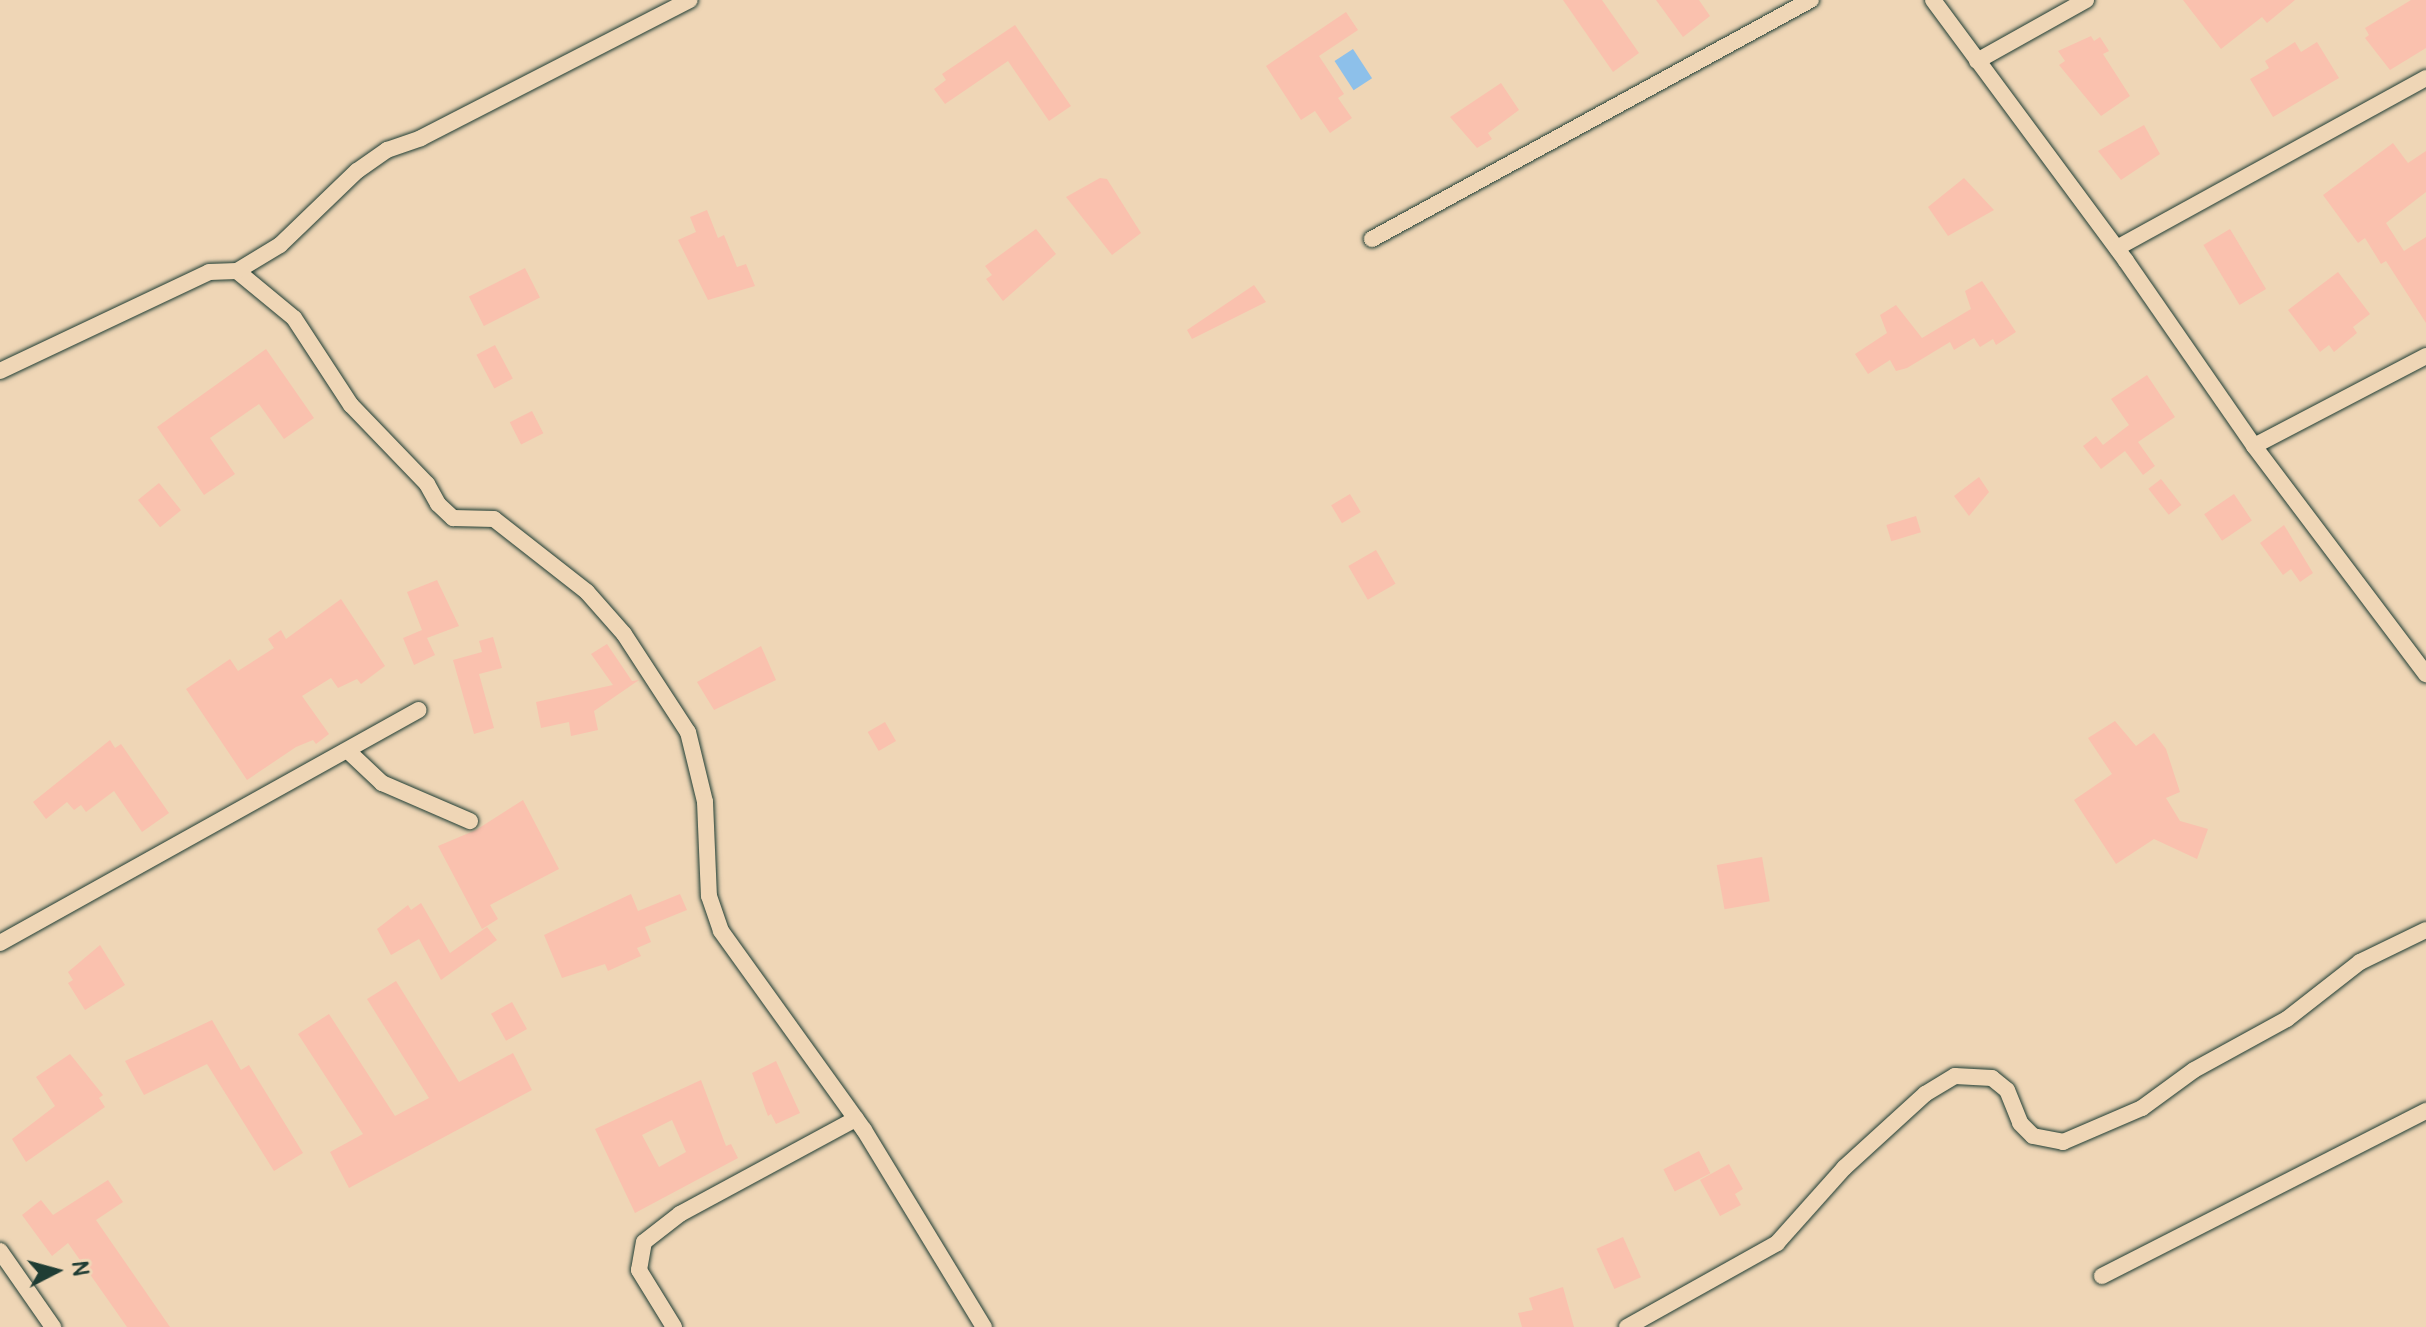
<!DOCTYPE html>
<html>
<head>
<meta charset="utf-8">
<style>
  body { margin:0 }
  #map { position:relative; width:2426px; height:1327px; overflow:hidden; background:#efd6b6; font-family:Pangolin,sans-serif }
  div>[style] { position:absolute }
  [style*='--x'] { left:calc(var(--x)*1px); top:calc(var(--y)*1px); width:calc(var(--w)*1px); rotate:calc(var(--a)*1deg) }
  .water>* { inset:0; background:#8dc0ea; transform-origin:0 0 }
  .building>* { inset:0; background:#fac1ae; transform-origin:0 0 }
  .roads { filter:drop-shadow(0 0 2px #1f3d34) drop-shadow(0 0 2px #1f3d34) }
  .minor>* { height:16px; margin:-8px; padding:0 8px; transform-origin:8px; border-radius:8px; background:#efd6b6 }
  span { translate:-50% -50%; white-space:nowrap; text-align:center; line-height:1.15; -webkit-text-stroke:6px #efd6b6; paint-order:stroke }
  .north { position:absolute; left:16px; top:1231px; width:80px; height:80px; -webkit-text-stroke:6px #efd6b6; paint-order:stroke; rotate:84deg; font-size:22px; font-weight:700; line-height:32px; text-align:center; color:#1f3d34 }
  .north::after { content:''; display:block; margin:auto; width:28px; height:36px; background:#1f3d34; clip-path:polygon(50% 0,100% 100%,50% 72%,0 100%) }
</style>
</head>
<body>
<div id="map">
  <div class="water">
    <i style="left:1353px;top:49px;width:35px;height:22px;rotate:57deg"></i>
  </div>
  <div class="building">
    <i style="clip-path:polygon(1563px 0,1602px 0,1639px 53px,1613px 72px)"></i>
    <i style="clip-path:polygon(1656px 0,1699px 0,1710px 16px,1683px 37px)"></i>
    <i style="clip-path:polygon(2183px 0,2295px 0,2267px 23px,2262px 17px,2221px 49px)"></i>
    <i style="clip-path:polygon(2411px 0,2426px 0,2426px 48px,2390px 70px,2365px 38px,2369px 35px,2365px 28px)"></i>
    <i style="clip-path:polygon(1346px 12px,1358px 30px,1319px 56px,1344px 94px,1338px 98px,1352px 118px,1330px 133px,1315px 111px,1301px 120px,1266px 66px)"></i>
    <i style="clip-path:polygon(1015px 25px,1071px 106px,1049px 121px,1008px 61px,945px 104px,934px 89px,946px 80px,942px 74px)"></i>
    <i style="clip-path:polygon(2091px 36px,2094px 41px,2100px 37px,2109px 51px,2103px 54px,2130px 96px,2101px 116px,2059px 65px,2065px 61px,2058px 51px)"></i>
    <i style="clip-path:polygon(2295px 42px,2301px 52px,2317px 42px,2339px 78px,2273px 117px,2250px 79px,2269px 68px,2265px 61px)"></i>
    <i style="clip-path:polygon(1501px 83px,1519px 110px,1488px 133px,1492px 139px,1477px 148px,1450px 117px)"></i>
    <i style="clip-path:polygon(2144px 125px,2160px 154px,2121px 180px,2098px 151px)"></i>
    <i style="clip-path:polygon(2393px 143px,2408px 163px,2426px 151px,2426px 192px,2386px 223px,2404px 251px,2426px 237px,2426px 323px,2386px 261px,2381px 264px,2365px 238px,2358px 243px,2323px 195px)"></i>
    <i style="clip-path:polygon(1100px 178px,1107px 179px,1141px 233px,1112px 255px,1066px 197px)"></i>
    <i style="clip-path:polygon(1964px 178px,1994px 210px,1948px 236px,1928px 207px)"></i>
    <i style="clip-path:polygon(707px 210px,718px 238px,724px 235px,737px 267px,746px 264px,755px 286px,708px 300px,678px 240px,696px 232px,690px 217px)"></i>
    <i style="clip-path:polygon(1036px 229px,1056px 254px,1003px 301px,986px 279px,992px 275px,985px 266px)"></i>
    <i style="left:2230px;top:229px;width:70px;height:31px;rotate:59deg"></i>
    <i style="left:525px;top:268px;width:33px;height:63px;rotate:63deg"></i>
    <i style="clip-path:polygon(2338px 272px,2370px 314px,2353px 327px,2357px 333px,2334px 352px,2329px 345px,2320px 352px,2288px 310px)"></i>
    <i style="clip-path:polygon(1982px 281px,2016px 332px,1996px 345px,1993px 339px,1980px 347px,1974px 338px,1954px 350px,1950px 342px,1907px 368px,1896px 371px,1890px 360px,1868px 374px,1855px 354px,1887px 333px,1880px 315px,1896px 305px,1922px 338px,1971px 309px,1965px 291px)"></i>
    <i style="clip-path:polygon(1254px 285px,1266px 302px,1192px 339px,1187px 330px)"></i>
    <i style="left:495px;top:345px;width:38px;height:21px;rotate:62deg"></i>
    <i style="clip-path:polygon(266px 349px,314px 418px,284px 439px,259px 404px,210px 438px,235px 474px,204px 495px,157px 427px)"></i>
    <i style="clip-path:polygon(2147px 375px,2175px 417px,2138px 442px,2155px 466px,2143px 475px,2125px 451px,2101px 469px,2083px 446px,2096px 436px,2103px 445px,2129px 425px,2111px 399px)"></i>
    <i style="left:532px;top:411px;width:25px;height:25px;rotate:63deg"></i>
    <i style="clip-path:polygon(1979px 477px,1989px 492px,1969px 516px,1954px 496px)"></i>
    <i style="left:2161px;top:479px;width:33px;height:16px;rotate:52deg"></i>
    <i style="left:159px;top:483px;width:35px;height:27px;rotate:51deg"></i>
    <i style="left:1350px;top:494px;width:21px;height:22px;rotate:59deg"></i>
    <i style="left:2234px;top:494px;width:32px;height:36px;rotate:56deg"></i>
    <i style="left:1916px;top:516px;width:17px;height:31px;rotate:73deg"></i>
    <i style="clip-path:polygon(2284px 525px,2313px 573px,2300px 582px,2291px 569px,2283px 575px,2260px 543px)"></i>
    <i style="left:1376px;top:550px;width:39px;height:32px;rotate:60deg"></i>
    <i style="clip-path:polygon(437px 580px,459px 626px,427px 638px,435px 655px,414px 665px,403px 638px,422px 630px,407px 592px)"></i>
    <i style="clip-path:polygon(341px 599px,385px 666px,361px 684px,357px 679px,338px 688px,331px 678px,302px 696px,329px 734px,316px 744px,313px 740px,296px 747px,247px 780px,186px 689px,230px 659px,238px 671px,274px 648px,268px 639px,281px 630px,286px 639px)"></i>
    <i style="clip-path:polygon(493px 637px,502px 668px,479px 674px,494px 728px,474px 734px,453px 660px,482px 652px,479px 641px)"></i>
    <i style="clip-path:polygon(607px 644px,632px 681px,639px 680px,594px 711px,598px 730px,571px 736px,569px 722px,541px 728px,536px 702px,613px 685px,591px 654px)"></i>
    <i style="clip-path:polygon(761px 646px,776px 680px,714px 710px,697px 682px)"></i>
    <i style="clip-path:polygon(2115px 721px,2136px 746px,2154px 733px,2166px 749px,2180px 792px,2166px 798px,2180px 821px,2208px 829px,2197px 859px,2154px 839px,2116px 864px,2074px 800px,2112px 774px,2088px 738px)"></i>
    <i style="left:885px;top:722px;width:22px;height:20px;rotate:60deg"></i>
    <i style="clip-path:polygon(110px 740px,115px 748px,121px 744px,169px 813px,142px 832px,114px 791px,86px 812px,81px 805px,74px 810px,67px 802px,46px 819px,33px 802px)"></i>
    <i style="clip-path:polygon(523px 800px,559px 869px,490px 905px,498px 919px,482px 929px,438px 846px,476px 830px)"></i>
    <i style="left:1762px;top:857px;width:45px;height:46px;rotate:80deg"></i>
    <i style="clip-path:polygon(631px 894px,638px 911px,680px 894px,687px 910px,645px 927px,651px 942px,637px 948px,641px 956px,608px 971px,605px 964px,562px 978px,544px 935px)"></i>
    <i style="clip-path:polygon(421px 903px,450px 953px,487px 927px,497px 940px,441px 980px,419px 939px,391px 955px,377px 929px,408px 905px,411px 910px)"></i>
    <i style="clip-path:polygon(100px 945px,125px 985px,85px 1010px,68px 983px,73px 980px,68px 972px)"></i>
    <i style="clip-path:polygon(396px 981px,459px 1082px,513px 1053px,532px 1090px,349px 1188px,330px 1152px,363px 1134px,298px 1034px,329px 1014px,395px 1116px,429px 1098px,367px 999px)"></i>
    <i style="left:512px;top:1002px;width:31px;height:24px;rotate:61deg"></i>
    <i style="clip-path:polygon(212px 1020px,241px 1070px,249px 1065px,303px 1153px,274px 1171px,207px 1064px,144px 1095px,125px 1061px)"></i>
    <i style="clip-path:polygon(70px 1054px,103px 1095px,99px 1098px,105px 1107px,26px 1162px,12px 1139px,55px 1106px,36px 1077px)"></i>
    <i style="clip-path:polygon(776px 1061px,800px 1113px,776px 1124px,771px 1114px,768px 1116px,752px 1073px)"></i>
    <i style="clip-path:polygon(evenodd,701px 1080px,726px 1146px,731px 1144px,738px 1158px,635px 1213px,595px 1129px,701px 1080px,672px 1120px,686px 1152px,659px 1167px,642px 1135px,672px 1120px)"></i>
    <i style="left:1699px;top:1151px;width:25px;height:40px;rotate:63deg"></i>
    <i style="clip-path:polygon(1729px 1164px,1743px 1189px,1735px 1194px,1741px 1205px,1720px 1216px,1700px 1180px)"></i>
    <i style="clip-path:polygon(108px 1180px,123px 1202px,96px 1220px,170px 1327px,127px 1327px,68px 1243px,52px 1256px,22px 1215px,41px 1200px,53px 1215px)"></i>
    <i style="left:1623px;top:1237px;width:44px;height:29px;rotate:66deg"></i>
    <i style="clip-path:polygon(1563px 1287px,1574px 1327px,1522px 1327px,1518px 1313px,1533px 1310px,1529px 1298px)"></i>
  </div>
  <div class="roads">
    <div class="minor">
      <i style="--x:1933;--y:0;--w:325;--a:53.5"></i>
      <i style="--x:2126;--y:261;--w:225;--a:55.3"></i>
      <i style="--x:2254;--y:446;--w:286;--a:53"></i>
      <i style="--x:1977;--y:61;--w:125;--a:-29.2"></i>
      <i style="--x:1372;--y:239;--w:500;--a:-28.6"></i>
      <i style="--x:2117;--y:248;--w:353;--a:-28.8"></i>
      <i style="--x:237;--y:271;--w:74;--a:39.5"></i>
      <i style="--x:294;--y:318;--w:104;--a:56.8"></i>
      <i style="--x:351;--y:405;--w:110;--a:46.1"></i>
      <i style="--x:427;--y:484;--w:23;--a:61"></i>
      <i style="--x:438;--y:504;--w:21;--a:43"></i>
      <i style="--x:453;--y:518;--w:41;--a:1.4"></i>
      <i style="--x:494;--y:519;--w:118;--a:38.1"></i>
      <i style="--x:587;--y:592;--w:56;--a:48.6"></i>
      <i style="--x:624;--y:634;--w:117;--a:56.9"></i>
      <i style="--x:688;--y:732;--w:72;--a:76.3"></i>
      <i style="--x:705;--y:802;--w:94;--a:87.6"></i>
      <i style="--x:709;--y:896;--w:37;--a:71"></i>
      <i style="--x:721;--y:931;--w:245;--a:54.3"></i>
      <i style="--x:864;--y:1130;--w:231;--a:58.7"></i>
      <i style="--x:0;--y:371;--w:231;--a:-25.3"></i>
      <i style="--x:209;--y:272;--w:28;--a:-2"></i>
      <i style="--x:237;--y:271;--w:50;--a:-31.2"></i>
      <i style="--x:280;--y:245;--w:107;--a:-43.9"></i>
      <i style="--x:357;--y:171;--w:37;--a:-35"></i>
      <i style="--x:387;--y:150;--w:36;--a:-19"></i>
      <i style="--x:421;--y:138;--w:302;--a:-27.2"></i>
      <i style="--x:2254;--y:446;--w:194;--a:-27.6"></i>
      <i style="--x:348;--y:751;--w:47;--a:43.3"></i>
      <i style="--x:382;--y:783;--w:96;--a:23.4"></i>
      <i style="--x:0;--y:943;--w:479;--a:-29.1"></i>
      <i style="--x:0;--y:1251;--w:93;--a:55.1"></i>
      <i style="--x:2102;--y:1276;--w:364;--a:-27"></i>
      <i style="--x:674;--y:1327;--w:67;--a:-121.6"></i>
      <i style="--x:639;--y:1270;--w:28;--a:-80"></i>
      <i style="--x:644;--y:1242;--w:46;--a:-37.9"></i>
      <i style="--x:680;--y:1214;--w:200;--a:-28.4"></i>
      <i style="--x:1627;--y:1327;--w:172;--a:-29.2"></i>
      <i style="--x:1777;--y:1243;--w:101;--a:-48.2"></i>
      <i style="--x:1844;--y:1168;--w:110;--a:-42.4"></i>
      <i style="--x:1925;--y:1094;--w:35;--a:-31"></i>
      <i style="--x:1955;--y:1076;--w:37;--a:3"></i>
      <i style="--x:1992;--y:1078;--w:19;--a:39"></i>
      <i style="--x:2007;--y:1090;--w:35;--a:68"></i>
      <i style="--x:2020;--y:1123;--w:18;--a:45"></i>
      <i style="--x:2033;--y:1136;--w:31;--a:11"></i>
      <i style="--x:2063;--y:1142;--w:86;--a:-23.3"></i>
      <i style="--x:2142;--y:1108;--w:64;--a:-36.2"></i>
      <i style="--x:2194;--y:1070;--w:106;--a:-28.7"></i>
      <i style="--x:2287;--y:1019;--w:93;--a:-38"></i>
      <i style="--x:2360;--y:962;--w:73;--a:-25.9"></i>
    </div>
  </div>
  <div class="north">N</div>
</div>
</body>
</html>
